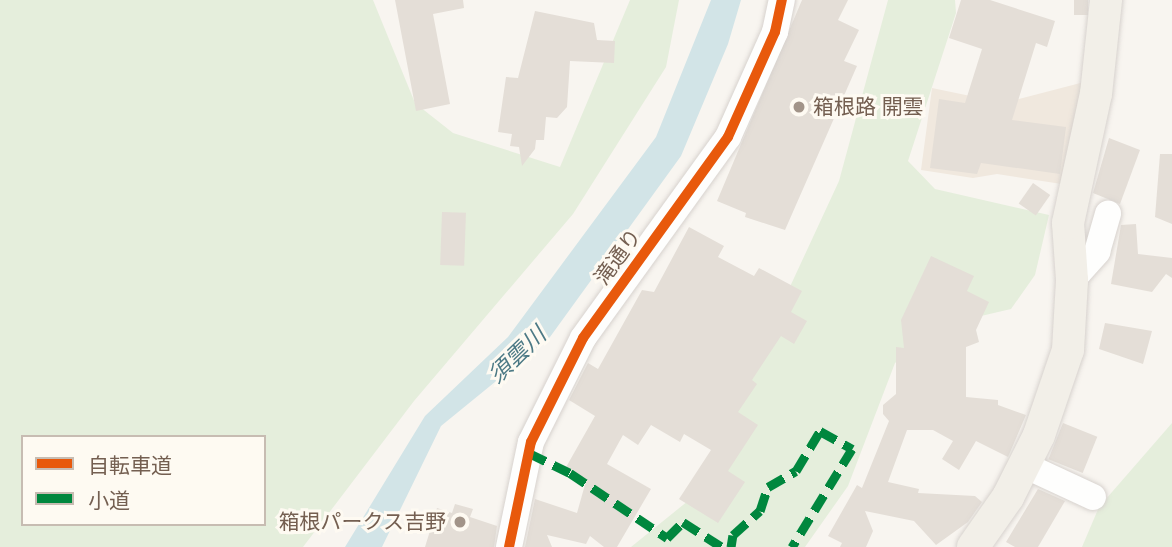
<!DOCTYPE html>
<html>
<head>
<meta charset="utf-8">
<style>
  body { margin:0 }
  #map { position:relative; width:1172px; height:547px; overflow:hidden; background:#f8f5f0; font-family:"Fira Sans","Noto Sans JP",sans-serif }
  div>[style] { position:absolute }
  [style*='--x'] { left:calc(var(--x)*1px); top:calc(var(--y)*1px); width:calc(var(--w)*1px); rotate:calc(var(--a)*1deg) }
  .residential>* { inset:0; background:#f0e8de }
  .green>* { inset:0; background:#e5eedc }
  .water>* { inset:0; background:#d2e4e7 }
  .building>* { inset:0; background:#e4ded7; transform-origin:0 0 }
  .roads { filter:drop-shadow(0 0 2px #d7d2ce) drop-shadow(0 0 2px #d7d2ce) }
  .minor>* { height:26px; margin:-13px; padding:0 13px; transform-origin:13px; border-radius:13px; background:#fefefd }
  .major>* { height:32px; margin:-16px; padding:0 16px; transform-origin:16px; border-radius:16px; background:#f2efe8 }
  .quiet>* { height:9px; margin-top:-4.5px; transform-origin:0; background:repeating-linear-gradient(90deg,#00873e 0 18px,transparent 0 27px) }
  .cycleway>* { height:10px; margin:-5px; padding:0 5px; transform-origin:5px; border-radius:5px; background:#e8590c }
  .dots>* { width:19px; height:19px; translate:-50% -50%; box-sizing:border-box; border:4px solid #fefaf2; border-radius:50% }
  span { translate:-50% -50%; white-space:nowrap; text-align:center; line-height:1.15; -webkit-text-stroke:6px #fefaf2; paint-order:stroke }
  .poi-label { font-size:21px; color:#745f51 }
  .left { translate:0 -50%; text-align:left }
  .right { translate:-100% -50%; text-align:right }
  .street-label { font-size:21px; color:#745f51 }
  .water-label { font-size:23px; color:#4c7985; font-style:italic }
  .legend { position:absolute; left:21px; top:435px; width:245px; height:91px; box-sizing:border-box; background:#fefaf2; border:2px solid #c7bcb2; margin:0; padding:9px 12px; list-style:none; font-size:21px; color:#745f51 }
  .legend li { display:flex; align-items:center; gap:14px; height:35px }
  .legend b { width:35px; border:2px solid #c7bcb2 }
</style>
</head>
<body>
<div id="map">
  <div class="residential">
    <i style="clip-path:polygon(1092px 80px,1068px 185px,997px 174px,973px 178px,921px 170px,932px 88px,1004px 103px)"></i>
  </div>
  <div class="green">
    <i style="clip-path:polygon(evenodd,0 0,373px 0,415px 103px,453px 133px,560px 167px,630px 0,679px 0,666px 67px,573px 214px,414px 401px,303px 547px,0 547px,0 0,23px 437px,264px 437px,264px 524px,23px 524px,23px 437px)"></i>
    <i style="clip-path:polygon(888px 0,955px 0,956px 13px,908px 161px,935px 189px,1049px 215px,1035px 275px,1011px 309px,938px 326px,895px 363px,848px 486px,805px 547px,631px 547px,704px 488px,750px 373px,839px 181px)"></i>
    <i style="clip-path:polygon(1172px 423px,1172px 547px,1082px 547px,1099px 507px)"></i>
  </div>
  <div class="water">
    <i style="clip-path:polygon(711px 0,741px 0,728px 44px,681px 156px,550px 337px,441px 426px,382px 547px,345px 547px,425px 416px,508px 337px,656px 137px)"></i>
  </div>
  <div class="building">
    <i style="clip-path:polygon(395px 0,463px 0,464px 8px,433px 14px,450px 104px,416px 111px)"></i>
    <i style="clip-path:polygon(802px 0,848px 0,838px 20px,859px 30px,844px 61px,857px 66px,785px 230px,745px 217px,746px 213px,717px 201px)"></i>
    <i style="clip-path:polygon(961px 0,990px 0,1055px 21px,1047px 47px,1036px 43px,1012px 120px,1066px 127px,1060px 174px,981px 163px,977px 174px,930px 168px,939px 99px,965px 103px,982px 49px,949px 38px)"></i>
    <i style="left:1074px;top:0;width:14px;height:15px"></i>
    <i style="clip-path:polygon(535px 11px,594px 23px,597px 40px,615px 41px,614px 63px,570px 61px,567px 107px,557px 118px,546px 117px,544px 140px,536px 140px,535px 149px,522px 166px,519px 147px,510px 146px,512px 134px,498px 132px,506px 77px,518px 78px)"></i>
    <i style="clip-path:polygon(1109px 138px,1140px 150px,1120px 204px,1093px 193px)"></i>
    <i style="clip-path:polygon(1160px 154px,1172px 154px,1172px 224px,1155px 217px)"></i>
    <i style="left:1033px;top:183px;width:21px;height:25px;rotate:35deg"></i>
    <i style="left:442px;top:212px;width:24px;height:53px;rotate:2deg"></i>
    <i style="clip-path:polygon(1136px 224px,1138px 254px,1172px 258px,1172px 278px,1166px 274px,1152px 292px,1111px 284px,1121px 225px)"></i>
    <i style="clip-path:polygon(689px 227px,724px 246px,718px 257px,754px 276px,759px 268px,802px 291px,791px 312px,807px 321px,794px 344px,781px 336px,752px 380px,757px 384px,738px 412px,758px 425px,728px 471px,745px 482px,718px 523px,679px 499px,711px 450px,684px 434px,680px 442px,651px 425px,638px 445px,623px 435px,607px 464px,651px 489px,617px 547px,604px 547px,590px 536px,586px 544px,547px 535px,552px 547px,525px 547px,535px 499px,577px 513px,586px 481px,565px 469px,595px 416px,569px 400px,588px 363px,598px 369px,642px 290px,654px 292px)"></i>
    <i style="clip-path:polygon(931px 256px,974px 276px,967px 291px,989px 302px,976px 330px,979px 342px,966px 347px,966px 397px,998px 400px,998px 405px,1026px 415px,1008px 457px,976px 441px,959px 470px,942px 459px,953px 441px,933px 430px,907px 430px,888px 482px,919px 489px,918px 493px,975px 496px,982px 502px,968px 522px,936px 545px,914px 521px,865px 511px,873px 531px,866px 547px,840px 547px,842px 543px,828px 536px,857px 485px,862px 488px,889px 421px,883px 414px,883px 405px,896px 394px,896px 347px,904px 348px,901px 320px)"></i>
    <i style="clip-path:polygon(1105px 323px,1152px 331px,1143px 364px,1099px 349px)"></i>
    <i style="left:1063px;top:423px;width:37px;height:39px;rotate:22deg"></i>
    <i style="clip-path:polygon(1038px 489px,1065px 501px,1038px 547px,1015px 547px,1006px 542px)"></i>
    <i style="clip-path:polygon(455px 504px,473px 509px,470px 517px,497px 526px,494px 547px,425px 547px,437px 508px,452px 513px)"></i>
  </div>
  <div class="roads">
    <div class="minor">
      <i style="--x:1072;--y:280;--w:38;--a:-48"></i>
      <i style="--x:1097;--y:252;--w:40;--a:-74"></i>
      <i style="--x:1024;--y:465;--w:76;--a:24.9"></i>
      <i style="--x:509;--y:547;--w:107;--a:-78.2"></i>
      <i style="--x:531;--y:442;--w:116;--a:-63.4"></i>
      <i style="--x:583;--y:338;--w:248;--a:-54.2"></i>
      <i style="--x:728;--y:137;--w:115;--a:-65.9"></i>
      <i style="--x:775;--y:32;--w:33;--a:-78"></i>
    </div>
    <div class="major">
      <i style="--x:973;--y:547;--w:61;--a:-55"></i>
      <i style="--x:1008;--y:497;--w:69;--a:-63.4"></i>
      <i style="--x:1039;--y:435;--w:90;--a:-71.2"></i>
      <i style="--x:1068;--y:350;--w:70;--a:-86.7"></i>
      <i style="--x:1072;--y:280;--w:57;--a:-94"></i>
      <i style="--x:1068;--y:223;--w:132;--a:-77.8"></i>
      <i style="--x:1096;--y:94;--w:95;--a:-83.9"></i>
    </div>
  </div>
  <div class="quiet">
    <i style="--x:529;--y:453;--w:46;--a:26"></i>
    <i style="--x:570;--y:473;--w:117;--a:33.8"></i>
    <i style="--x:667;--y:538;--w:23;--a:-45"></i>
    <i style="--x:683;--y:522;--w:46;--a:32.7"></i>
    <i style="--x:731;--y:547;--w:12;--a:-81"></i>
    <i style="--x:733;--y:535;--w:36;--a:-42"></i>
    <i style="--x:760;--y:511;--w:25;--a:-72"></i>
    <i style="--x:768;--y:487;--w:32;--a:-30"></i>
    <i style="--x:796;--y:471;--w:47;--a:-59"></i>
    <i style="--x:820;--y:431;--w:37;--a:29"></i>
    <i style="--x:852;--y:449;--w:115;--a:121.5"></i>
  </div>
  <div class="cycleway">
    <i style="--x:509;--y:547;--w:107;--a:-78.2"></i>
    <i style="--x:531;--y:442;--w:116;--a:-63.4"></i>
    <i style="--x:583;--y:338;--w:248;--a:-54.2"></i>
    <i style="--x:728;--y:137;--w:115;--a:-65.9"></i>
    <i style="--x:775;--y:32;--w:33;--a:-78"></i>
  </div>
  <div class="dots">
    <i style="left:799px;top:107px;background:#a29489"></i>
    <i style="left:460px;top:522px;background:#a29489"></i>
  </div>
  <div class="poi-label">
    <span class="left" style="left:813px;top:107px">箱根路 開雲</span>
    <span class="right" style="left:446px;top:522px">箱根パークス吉野</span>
  </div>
  <div class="street-label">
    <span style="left:618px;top:257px;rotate:-54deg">滝通り</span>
  </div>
  <div class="water-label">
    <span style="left:517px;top:355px;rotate:-44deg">須雲川</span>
  </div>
  <ul class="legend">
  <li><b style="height:9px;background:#e8590c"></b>自転車道</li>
  <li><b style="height:9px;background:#00873e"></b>小道</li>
  </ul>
</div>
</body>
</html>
